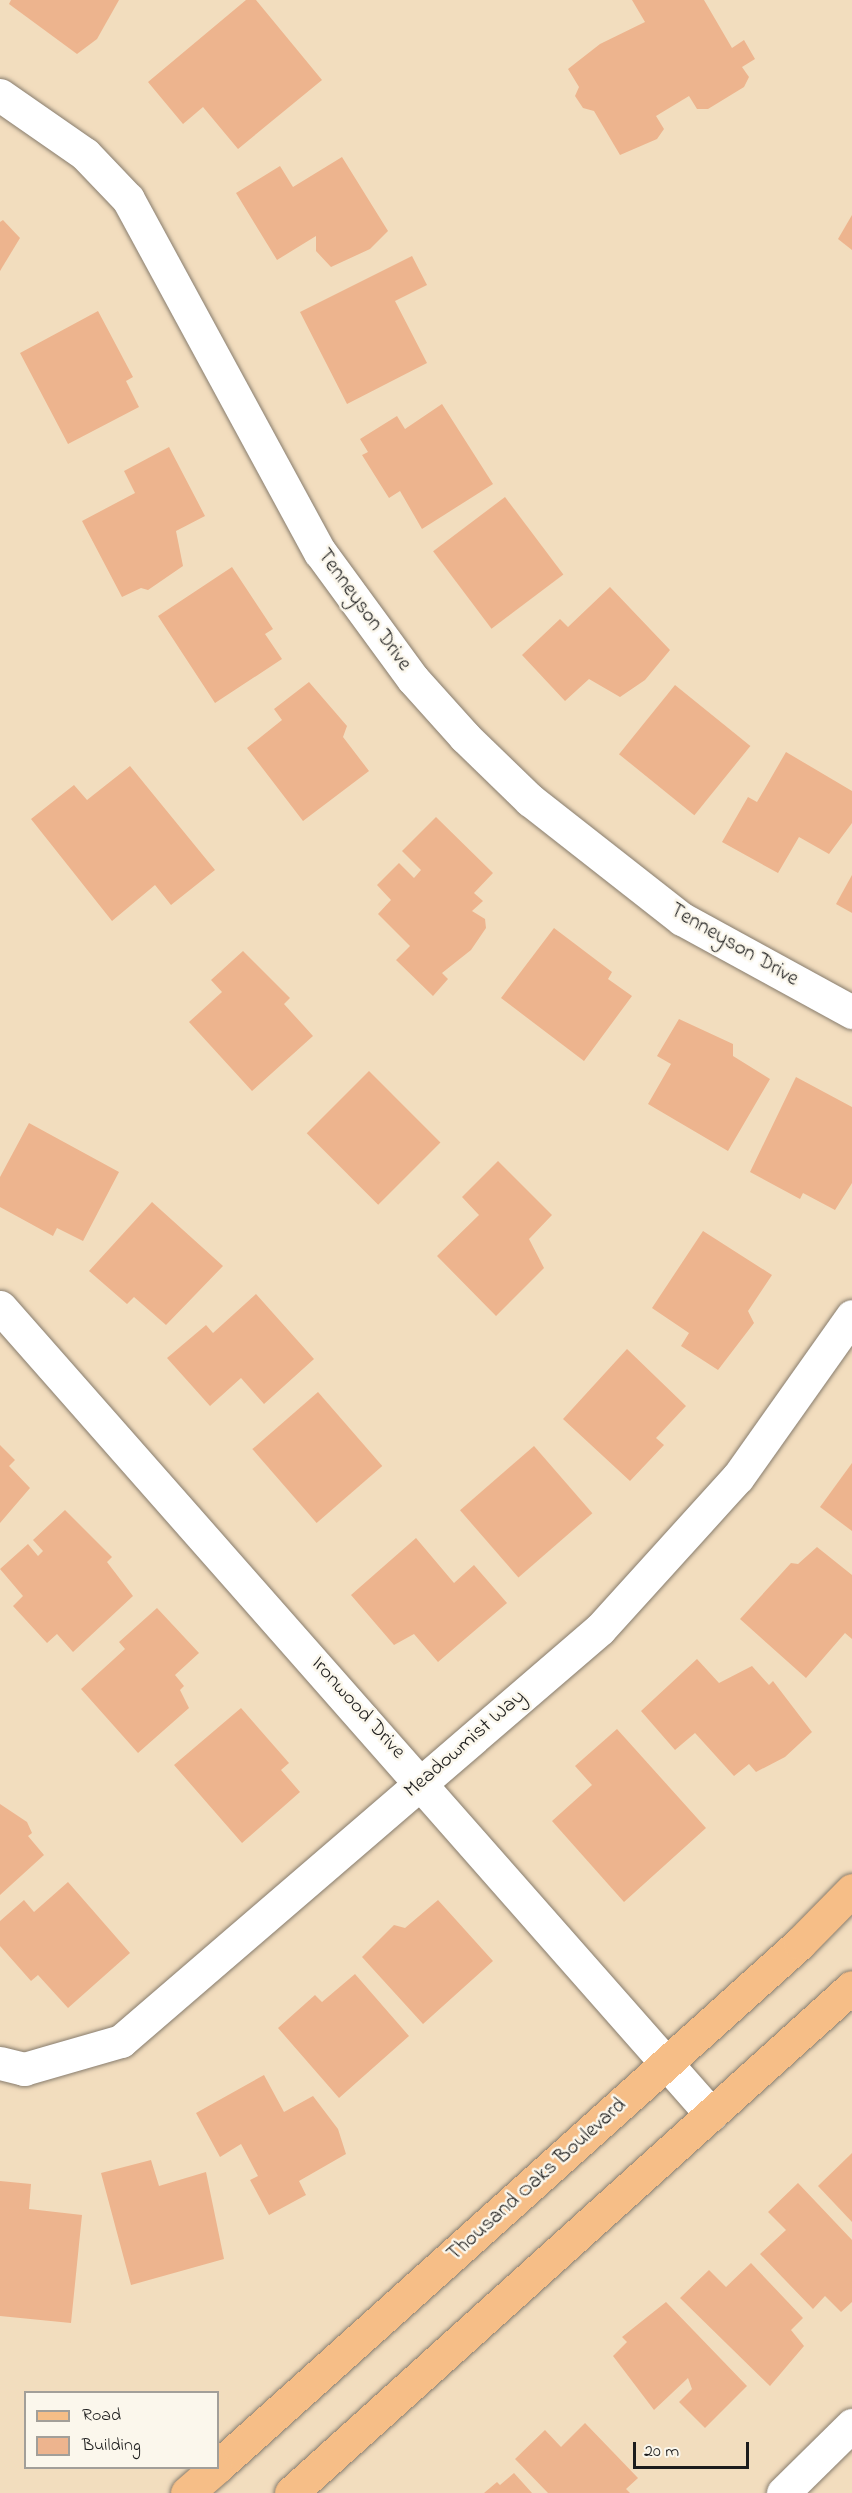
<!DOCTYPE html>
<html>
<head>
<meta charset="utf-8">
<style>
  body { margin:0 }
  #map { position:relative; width:852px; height:2493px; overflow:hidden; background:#f2ddbe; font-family:"Indie Flower",sans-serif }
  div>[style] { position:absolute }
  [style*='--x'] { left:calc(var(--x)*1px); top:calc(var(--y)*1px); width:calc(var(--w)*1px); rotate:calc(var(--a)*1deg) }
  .building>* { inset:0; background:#edb48e; transform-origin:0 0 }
  .roads { filter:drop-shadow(0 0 2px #877c6d) drop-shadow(0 0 2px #877c6d) }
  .minor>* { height:33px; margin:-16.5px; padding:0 16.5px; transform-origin:16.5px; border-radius:16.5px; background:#fff }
  .major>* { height:33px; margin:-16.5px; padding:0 16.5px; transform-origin:16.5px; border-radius:16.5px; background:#f6be87 }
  span { translate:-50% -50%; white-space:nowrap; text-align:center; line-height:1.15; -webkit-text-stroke:5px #fbf7ec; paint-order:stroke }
  .street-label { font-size:21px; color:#1c1c1c }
  .legend { position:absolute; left:24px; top:2391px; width:195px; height:78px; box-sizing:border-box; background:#fbf7ec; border:2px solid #a29f99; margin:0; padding:8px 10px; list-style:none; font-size:18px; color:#1c1c1c }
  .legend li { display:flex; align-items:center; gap:12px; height:30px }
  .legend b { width:30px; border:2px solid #a29f99 }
  .scale { position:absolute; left:633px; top:2442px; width:116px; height:27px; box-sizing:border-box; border:3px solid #1c1c1c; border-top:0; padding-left:8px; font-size:18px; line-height:21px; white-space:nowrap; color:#1c1c1c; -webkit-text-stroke:4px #fbf7ec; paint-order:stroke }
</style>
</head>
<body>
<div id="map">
  <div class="building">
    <i style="clip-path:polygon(11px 0,119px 0,97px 39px,77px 54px,9px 4px)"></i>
    <i style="clip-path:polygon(246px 0,256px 0,322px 80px,238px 149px,203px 107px,183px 124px,148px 82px)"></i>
    <i style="clip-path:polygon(632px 0,704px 0,732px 48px,744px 40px,755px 59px,742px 67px,749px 77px,744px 87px,708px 109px,697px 109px,689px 96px,656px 116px,664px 129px,657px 139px,620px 155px,594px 111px,583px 108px,575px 96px,579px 87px,568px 69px,600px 44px,645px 22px)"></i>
    <i style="clip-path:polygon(342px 157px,388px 231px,370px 249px,331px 267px,316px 251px,316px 236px,277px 260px,236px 193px,280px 166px,293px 187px)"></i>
    <i style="clip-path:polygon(852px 215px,852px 250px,838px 239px)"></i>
    <i style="clip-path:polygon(3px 220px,20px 238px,0 271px,0 222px)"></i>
    <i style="clip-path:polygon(412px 256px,427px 285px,395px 301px,427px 363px,347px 404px,300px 312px)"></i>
    <i style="clip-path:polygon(98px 311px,133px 377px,126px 381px,139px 407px,68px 444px,20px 353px)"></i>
    <i style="clip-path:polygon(442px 404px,493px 484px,422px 529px,400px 491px,389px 498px,362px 455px,368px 452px,360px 439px,397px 416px,405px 429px)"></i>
    <i style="clip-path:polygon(169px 447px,205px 516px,176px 531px,183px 566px,148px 590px,141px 588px,122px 597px,82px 521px,135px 493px,124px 471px)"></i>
    <i style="left:505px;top:497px;width:97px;height:90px;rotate:53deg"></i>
    <i style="clip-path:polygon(232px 567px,273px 629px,265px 634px,282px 659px,215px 703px,158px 616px)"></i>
    <i style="clip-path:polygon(610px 587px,670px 650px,645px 680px,620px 697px,589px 679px,565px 701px,522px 655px,560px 619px,568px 627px)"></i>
    <i style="clip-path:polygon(309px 682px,347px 726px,343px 737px,369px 771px,303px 821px,247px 748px,282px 720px,274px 709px)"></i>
    <i style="left:675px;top:685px;width:97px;height:89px;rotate:39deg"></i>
    <i style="clip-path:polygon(786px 752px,852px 791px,852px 823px,829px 854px,799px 837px,778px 873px,722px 842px,748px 797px,757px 802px)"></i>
    <i style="clip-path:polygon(130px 766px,215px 870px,171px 905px,155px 885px,112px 921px,31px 819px,74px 785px,87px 800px)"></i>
    <i style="clip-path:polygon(436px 817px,493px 873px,474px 893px,483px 901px,472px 911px,485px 919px,486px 928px,471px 950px,442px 973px,448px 979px,433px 996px,396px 960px,410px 946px,378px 914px,391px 900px,377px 885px,399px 863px,414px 878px,421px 870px,402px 851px)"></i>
    <i style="clip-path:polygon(852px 875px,852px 913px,836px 904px)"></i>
    <i style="clip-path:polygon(554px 928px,612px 972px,608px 979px,632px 996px,584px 1061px,501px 998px)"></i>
    <i style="clip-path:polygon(243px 951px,290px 998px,284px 1004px,313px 1036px,252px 1091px,189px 1022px,222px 992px,211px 980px)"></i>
    <i style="clip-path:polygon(679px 1019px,733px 1044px,733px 1056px,770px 1079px,728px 1151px,648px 1104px,671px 1064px,657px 1056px)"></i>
    <i style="left:369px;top:1071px;width:101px;height:88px;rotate:45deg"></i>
    <i style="clip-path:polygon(796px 1077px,852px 1107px,852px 1183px,835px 1210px,803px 1193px,800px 1199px,750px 1172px)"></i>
    <i style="clip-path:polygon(29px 1123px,119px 1172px,83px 1241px,57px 1228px,53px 1236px,0 1207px,0 1177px)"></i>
    <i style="clip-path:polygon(498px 1161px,552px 1215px,529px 1239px,544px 1268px,496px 1316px,437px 1256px,479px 1215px,462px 1197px)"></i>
    <i style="clip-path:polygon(152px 1202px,223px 1266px,166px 1325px,134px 1297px,127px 1304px,89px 1271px)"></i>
    <i style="clip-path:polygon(703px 1231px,772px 1275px,748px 1311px,754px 1323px,718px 1370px,681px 1346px,689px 1333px,652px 1308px)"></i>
    <i style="clip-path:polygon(256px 1294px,314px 1359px,264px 1404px,241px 1378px,210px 1406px,167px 1358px,206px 1325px,213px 1333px)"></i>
    <i style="clip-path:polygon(627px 1349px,686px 1406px,656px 1438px,664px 1445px,630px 1481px,563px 1419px)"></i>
    <i style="left:318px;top:1392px;width:98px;height:87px;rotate:49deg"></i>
    <i style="clip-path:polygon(0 1445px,15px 1460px,9px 1466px,30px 1488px,0 1523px)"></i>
    <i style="left:534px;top:1446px;width:89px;height:98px;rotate:49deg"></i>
    <i style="clip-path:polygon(852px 1463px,852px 1531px,820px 1507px)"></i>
    <i style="clip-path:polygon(65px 1510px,112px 1557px,107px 1562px,133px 1596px,73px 1652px,57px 1634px,47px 1643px,13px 1606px,23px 1596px,0 1569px,28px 1544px,38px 1556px,43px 1551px,33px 1540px)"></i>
    <i style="clip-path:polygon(416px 1538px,454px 1583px,474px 1565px,507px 1603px,438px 1662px,414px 1634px,394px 1645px,351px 1595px)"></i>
    <i style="clip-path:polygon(817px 1547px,852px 1575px,852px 1639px,845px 1633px,806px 1678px,740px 1619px,791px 1563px,798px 1564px)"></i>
    <i style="clip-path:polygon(157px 1608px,199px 1653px,175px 1675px,184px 1686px,180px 1690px,189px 1708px,138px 1753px,81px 1689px,125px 1649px,119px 1642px)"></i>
    <i style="clip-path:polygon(697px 1659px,719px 1683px,752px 1666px,769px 1685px,773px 1681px,812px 1732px,785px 1757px,756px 1772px,749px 1764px,734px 1776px,695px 1733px,675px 1750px,641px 1711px)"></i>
    <i style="clip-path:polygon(241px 1708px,289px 1763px,281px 1770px,300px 1792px,242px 1843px,174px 1765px)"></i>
    <i style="clip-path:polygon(617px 1729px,706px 1828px,624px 1902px,552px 1821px,592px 1785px,575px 1766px)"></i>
    <i style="clip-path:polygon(0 1804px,27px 1822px,32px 1833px,28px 1836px,44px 1855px,0 1895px)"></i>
    <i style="clip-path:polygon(68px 1882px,130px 1953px,68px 2008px,38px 1975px,31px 1981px,0 1946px,0 1921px,24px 1900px,34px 1912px)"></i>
    <i style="clip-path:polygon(438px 1900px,493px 1961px,423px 2024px,362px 1957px,394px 1925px,405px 1928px)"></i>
    <i style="clip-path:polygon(355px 1974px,409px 2036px,339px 2098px,278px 2028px,315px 1995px,322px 2002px)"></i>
    <i style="clip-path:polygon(264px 2075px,284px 2112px,313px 2096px,338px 2129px,346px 2154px,299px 2181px,306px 2195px,269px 2215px,250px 2180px,258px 2176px,241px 2144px,220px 2157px,196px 2113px)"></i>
    <i style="clip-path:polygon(852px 2153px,852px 2222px,818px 2186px)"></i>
    <i style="clip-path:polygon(151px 2160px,159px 2186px,206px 2172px,224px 2259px,131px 2285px,101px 2173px)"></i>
    <i style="clip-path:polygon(0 2181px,31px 2184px,29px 2209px,82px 2215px,71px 2323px,0 2316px)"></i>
    <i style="clip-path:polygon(798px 2183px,852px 2240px,852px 2302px,841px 2312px,825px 2296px,813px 2309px,760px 2254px,786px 2230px,768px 2212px)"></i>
    <i style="clip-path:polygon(751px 2263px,803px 2318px,791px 2330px,804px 2346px,770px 2386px,680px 2298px,709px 2270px,726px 2287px)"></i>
    <i style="clip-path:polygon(666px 2302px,747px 2386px,705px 2428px,679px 2402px,692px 2389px,688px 2378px,654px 2410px,613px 2356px,627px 2342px,622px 2337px)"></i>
    <i style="clip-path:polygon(585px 2423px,638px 2478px,626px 2489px,630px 2493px,548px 2493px,515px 2459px,545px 2430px,561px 2447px)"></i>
    <i style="clip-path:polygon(514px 2473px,532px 2493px,484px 2493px,497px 2482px,500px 2485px)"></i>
  </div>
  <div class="roads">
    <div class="minor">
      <i style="--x:0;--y:95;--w:103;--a:34.8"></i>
      <i style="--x:85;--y:154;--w:62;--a:46.3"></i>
      <i style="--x:128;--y:199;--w:402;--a:61.5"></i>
      <i style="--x:320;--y:552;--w:157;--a:53.8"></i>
      <i style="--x:413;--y:679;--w:78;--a:48.1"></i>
      <i style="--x:465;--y:737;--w:91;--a:44.1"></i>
      <i style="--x:530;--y:800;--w:193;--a:38.1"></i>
      <i style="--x:682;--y:919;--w:194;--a:28.7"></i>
      <i style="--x:0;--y:1307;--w:1076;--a:48.62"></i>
      <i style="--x:0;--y:2063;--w:25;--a:14"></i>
      <i style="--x:24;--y:2069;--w:101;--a:-16.1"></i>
      <i style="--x:121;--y:2041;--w:632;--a:-40.7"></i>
      <i style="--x:600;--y:1629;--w:205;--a:-47.8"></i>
      <i style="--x:738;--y:1477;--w:197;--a:-54.7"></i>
      <i style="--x:783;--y:2493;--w:97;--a:-44.6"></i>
    </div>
    <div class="major">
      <i style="--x:218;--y:2466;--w:782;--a:-41.94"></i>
      <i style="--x:800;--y:1943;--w:74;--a:-45.5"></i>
      <i style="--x:187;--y:2493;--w:38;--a:-41"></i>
      <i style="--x:291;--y:2493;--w:755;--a:-42.05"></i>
    </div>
  </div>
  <div class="street-label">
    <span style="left:364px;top:610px;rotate:54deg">Tenneyson Drive</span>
    <span style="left:734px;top:945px;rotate:30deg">Tenneyson Drive</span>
    <span style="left:358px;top:1708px;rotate:48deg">Ironwood Drive</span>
    <span style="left:465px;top:1744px;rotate:-41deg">Meadowmist Way</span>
    <span style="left:537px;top:2180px;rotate:-42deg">Thousand Oaks Boulevard</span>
  </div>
  <ul class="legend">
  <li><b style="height:8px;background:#f6be87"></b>Road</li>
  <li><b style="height:16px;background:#edb48e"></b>Building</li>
  </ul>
  <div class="scale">20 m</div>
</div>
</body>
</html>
